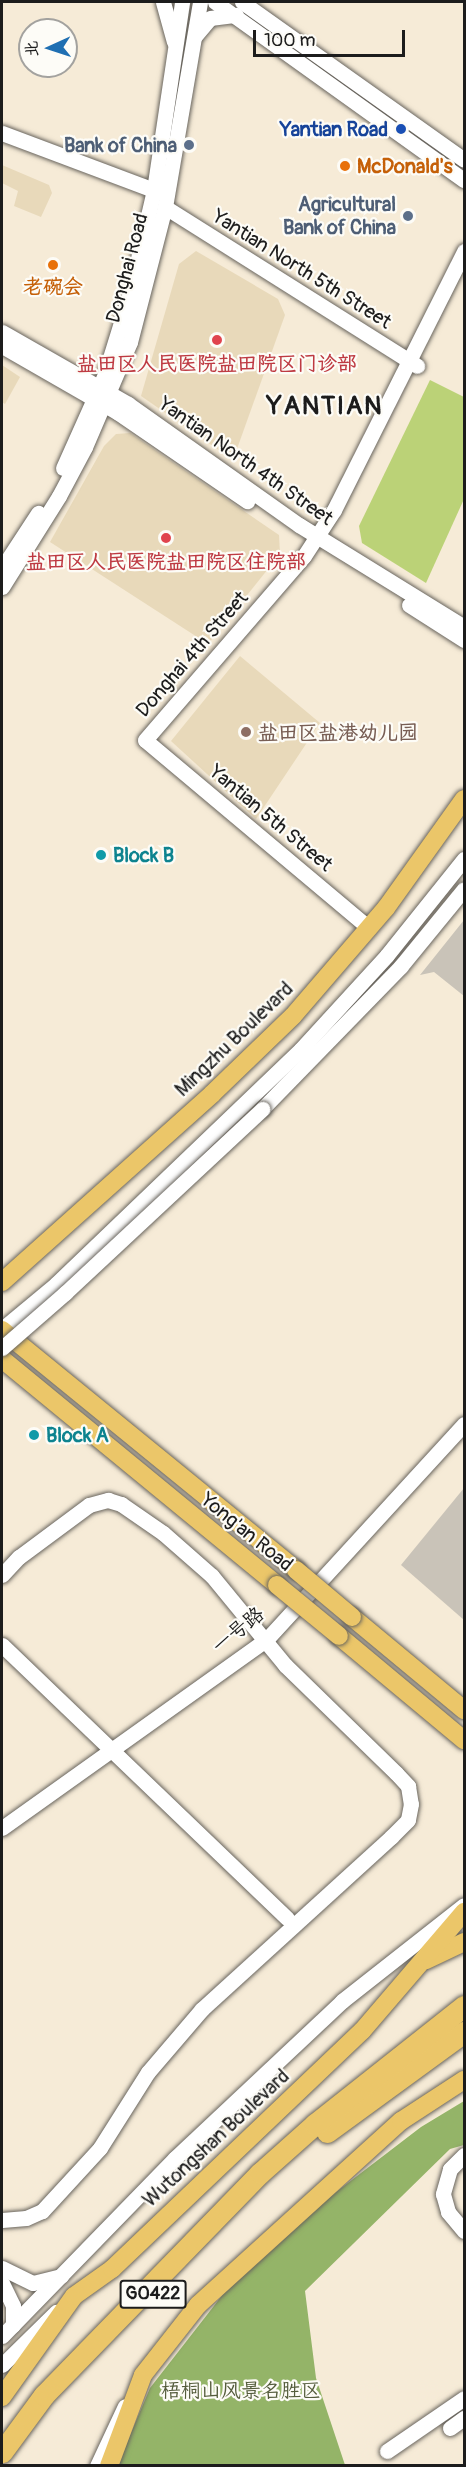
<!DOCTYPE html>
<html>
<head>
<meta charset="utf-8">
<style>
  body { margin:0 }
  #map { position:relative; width:466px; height:2467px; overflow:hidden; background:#f6ebd7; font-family:Pangolin,"LXGW WenKai TC",sans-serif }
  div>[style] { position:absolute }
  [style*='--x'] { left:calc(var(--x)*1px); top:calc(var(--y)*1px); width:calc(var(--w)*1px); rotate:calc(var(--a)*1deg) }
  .built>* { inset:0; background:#e8d9ba }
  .industrial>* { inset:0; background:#c9c3b8 }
  .green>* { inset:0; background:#bbd277 }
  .forest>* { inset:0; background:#94b468 }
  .roads { filter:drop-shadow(0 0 2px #68645d) drop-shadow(0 0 2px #68645d) }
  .minor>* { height:15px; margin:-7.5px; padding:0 7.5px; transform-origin:7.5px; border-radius:7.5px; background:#fff }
  .major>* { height:18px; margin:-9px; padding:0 9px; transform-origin:9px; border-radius:9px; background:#ebc669 }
  .highway>* { height:21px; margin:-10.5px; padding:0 10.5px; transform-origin:10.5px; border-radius:10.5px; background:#ebc669 }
  .bridges { filter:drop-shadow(0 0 2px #68645d) drop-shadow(0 0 2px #68645d) }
  .minor-bridge>* { height:15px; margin:-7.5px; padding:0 7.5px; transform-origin:7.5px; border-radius:7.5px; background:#fff }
  .major-bridge>* { height:18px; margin:-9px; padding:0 9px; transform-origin:9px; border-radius:9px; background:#ebc669 }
  .dots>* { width:16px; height:16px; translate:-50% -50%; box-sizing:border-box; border:3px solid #fdfcf7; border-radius:50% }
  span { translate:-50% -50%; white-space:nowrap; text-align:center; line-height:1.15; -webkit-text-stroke:4.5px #fdfcf7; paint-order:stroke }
  .shield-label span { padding:2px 4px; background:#fdfcf7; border:2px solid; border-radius:4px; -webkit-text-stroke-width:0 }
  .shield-label { font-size:18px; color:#1c1c1c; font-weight:700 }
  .transit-label { font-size:20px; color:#164399; font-weight:700 }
  .right { translate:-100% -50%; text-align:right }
  .service-label { font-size:20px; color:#4e5e75; font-weight:700 }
  .food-label { font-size:20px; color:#c56008; font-weight:700 }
  .left { translate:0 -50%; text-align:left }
  .street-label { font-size:20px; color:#1c1c1c }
  .health-label { font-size:20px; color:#be3a42; font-weight:700 }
  .education-label { font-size:20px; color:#785e54; font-weight:700 }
  .culture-label { font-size:20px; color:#0d838f; font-weight:700 }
  .park-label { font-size:20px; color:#545c3c }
  .district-label { font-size:26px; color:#1c1c1c; font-weight:700; letter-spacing:1.5px }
  .frame { position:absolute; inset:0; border:3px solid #1c1c1c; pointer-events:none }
  .north { position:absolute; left:18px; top:18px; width:60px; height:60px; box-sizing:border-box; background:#fdfcf7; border:2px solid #a3a29f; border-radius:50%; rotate:267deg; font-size:16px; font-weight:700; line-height:24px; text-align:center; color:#1c1c1c }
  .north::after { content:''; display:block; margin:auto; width:21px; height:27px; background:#1f6fb2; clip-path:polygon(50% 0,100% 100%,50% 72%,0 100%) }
  .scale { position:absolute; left:253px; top:30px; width:152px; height:27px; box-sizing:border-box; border:3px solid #1c1c1c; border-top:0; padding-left:8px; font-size:18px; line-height:21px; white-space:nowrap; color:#1c1c1c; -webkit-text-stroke:4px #fdfcf7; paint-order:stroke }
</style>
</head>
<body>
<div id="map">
  <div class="built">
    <i style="clip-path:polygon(2px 165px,49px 185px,52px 193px,41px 217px,14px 206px,18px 191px,2px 183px)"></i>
    <i style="clip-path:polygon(196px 251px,278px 299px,285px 315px,233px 460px,141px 396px,179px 264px)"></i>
    <i style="clip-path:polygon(2px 365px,20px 377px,5px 404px,2px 402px)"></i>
    <i style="clip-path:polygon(130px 433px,279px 535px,280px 554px,208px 644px,50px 542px,104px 446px,116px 434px)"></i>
    <i style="clip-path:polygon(240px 656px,320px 723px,256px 819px,171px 741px)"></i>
  </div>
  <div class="industrial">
    <i style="clip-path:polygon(464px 920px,464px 996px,434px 972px,420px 975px)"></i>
    <i style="clip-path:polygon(464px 1488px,464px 1620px,401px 1565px)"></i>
  </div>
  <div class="green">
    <i style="clip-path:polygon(430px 380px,464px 397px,464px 499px,426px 583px,362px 543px,359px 526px)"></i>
  </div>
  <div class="forest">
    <i style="clip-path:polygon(464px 2101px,464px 2145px,450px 2149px,305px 2291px,316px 2378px,345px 2465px,117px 2466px,150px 2388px,231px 2284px,297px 2222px,421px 2127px)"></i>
  </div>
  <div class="roads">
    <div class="minor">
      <i style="--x:163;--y:2;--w:41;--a:74.6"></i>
      <i style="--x:215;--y:2;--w:306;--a:35.6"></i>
      <i style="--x:242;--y:2;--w:272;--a:35.4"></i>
      <i style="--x:195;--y:36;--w:23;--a:-50"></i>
      <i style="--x:210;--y:18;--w:26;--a:-7"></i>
      <i style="--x:2;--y:133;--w:162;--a:20.6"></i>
      <i style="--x:165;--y:207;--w:298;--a:32.2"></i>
      <i style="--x:2;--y:332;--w:145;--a:29.7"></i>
      <i style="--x:128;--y:404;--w:209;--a:35.3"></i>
      <i style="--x:299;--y:525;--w:194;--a:31.7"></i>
      <i style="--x:2;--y:346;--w:133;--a:29.9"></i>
      <i style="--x:117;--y:412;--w:158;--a:34.4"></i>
      <i style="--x:63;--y:468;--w:103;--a:-65.9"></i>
      <i style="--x:105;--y:374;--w:85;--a:-72.8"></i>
      <i style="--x:130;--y:293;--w:106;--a:-76.9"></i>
      <i style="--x:154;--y:190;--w:190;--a:-81.5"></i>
      <i style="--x:2;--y:568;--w:66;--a:-56.8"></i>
      <i style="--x:2;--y:587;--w:107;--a:-57.9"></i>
      <i style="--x:59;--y:496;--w:55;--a:-62"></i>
      <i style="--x:85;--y:447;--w:114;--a:-66.8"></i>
      <i style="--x:130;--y:342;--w:139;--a:-75.5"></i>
      <i style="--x:165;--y:207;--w:208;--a:-80.3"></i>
      <i style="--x:409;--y:605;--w:65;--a:32.5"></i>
      <i style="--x:369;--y:928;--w:292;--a:-140"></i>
      <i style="--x:145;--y:740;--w:243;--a:-49.2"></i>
      <i style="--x:304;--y:556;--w:55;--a:-56.9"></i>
      <i style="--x:334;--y:510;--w:290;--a:-63.3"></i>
      <i style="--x:262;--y:1109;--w:199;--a:-45.8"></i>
      <i style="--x:401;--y:966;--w:99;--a:-50.7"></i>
      <i style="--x:2;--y:1329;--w:70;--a:-39.8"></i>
      <i style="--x:56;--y:1284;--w:339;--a:-43.8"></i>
      <i style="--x:301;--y:1049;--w:127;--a:-47.5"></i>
      <i style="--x:387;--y:955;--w:123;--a:-51.3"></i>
      <i style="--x:2;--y:1575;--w:25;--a:-47"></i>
      <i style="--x:19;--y:1557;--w:87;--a:-36.6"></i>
      <i style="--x:89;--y:1505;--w:20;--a:-15"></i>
      <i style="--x:108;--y:1500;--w:14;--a:17"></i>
      <i style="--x:121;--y:1504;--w:51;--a:34.6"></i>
      <i style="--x:163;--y:1533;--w:65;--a:41.3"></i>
      <i style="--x:212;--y:1576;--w:115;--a:50.6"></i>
      <i style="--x:285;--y:1665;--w:155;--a:44.2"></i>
      <i style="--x:396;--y:1773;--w:18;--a:47"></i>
      <i style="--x:408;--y:1786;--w:18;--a:81"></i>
      <i style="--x:411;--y:1804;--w:16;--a:101"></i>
      <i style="--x:408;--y:1820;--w:24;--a:135"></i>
      <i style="--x:391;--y:1837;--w:256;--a:137.7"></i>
      <i style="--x:202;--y:2009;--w:83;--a:130.6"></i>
      <i style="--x:148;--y:2072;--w:90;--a:122.3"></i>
      <i style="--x:100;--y:2148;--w:86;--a:132.6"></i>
      <i style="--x:42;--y:2211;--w:17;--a:156"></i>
      <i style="--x:26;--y:2218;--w:24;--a:175"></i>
      <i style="--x:2;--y:1645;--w:395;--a:43.8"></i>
      <i style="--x:2;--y:1828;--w:324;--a:-35.5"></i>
      <i style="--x:266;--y:1640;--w:293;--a:-47.5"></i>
      <i style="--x:464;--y:2155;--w:20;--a:135"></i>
      <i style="--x:450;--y:2169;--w:26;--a:106"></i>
      <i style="--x:443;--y:2194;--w:19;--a:74"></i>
      <i style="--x:448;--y:2212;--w:25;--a:50"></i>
      <i style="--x:2;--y:2268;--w:34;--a:26"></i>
      <i style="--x:33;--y:2283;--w:29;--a:-14"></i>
      <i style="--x:2;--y:2283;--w:25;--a:64"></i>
      <i style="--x:13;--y:2306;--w:19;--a:90"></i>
      <i style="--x:2;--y:2336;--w:248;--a:-45.8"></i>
      <i style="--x:175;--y:2158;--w:229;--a:-43.2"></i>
      <i style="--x:342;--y:2001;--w:155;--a:-38.2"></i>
      <i style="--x:2;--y:2365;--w:76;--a:-44.5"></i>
      <i style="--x:450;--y:2428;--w:17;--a:-36"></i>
      <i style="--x:387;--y:2451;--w:93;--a:-34.5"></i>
      <i style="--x:97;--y:2466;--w:66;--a:-65"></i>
    </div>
    <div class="major">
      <i style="--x:2;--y:1282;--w:282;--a:-41.8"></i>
      <i style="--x:212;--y:1094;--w:112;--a:-43.9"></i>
      <i style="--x:293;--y:1016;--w:143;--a:-49.3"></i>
      <i style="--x:386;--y:908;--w:134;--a:-54.4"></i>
      <i style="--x:2;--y:1330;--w:380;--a:39.2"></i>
      <i style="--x:2;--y:1359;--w:356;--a:39.4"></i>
      <i style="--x:352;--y:1617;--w:146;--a:39.7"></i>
      <i style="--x:339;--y:1636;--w:163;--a:39.8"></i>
      <i style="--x:426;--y:1960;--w:42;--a:-25.3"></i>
      <i style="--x:2;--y:2397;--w:124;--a:-54.5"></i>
      <i style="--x:74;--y:2296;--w:47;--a:-35.4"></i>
      <i style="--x:112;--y:2269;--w:345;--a:-43.6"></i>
      <i style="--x:362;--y:2031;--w:157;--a:-49.4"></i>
      <i style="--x:109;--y:2466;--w:97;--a:-69.5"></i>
      <i style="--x:143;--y:2375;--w:89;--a:-51.8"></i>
      <i style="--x:198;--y:2305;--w:274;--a:-42.2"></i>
      <i style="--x:401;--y:2121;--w:75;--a:-33.1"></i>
    </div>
    <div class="highway">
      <i style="--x:327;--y:2132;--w:170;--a:-36.1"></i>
      <i style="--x:2;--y:2452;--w:71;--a:-53.6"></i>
      <i style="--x:44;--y:2395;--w:310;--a:-45.8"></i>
      <i style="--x:260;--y:2173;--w:74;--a:-41.7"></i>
      <i style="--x:315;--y:2124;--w:190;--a:-38.4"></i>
    </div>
  </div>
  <div class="bridges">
    <div class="minor-bridge">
      <i style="--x:2;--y:1348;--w:84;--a:-41.1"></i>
      <i style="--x:65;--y:1293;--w:270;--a:-43"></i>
    </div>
    <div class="major-bridge">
      <i style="--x:296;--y:1570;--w:73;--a:40"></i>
      <i style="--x:277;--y:1585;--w:80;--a:39.4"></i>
    </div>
  </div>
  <div class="dots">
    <i style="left:401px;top:129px;background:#1a4fb4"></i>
    <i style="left:189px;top:145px;background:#5c6f8a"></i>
    <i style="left:345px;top:166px;background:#e8710a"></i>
    <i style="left:408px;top:216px;background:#5c6f8a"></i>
    <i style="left:53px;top:265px;background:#e8710a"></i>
    <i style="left:217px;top:340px;background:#e0444e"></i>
    <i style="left:166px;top:538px;background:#e0444e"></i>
    <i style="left:246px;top:732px;background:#8d6e63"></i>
    <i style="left:101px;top:855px;background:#0f9aa8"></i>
    <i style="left:34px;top:1435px;background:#0f9aa8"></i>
  </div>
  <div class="shield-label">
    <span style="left:153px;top:2294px">G0422</span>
  </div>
  <div class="transit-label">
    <span class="right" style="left:388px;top:129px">Yantian Road</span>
  </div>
  <div class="service-label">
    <span class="right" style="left:177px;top:145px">Bank of China</span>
    <span class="right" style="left:396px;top:216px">Agricultural<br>Bank of China</span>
  </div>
  <div class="food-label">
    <span class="left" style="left:357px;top:166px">McDonald's</span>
    <span style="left:53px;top:286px">老碗会</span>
  </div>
  <div class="street-label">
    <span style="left:127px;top:268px;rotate:-75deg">Donghai Road</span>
    <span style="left:302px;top:269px;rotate:32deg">Yantian North 5th Street</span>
    <span style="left:246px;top:461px;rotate:35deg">Yantian North 4th Street</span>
    <span style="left:192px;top:654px;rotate:-49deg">Donghai 4th Street</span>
    <span style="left:271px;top:818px;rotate:40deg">Yantian 5th Street</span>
    <span style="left:234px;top:1039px;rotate:-44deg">Mingzhu Boulevard</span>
    <span style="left:247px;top:1532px;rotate:39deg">Yong'an Road</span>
    <span style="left:238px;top:1630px;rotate:-39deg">一号路</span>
    <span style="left:216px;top:2138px;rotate:-43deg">Wutongshan Boulevard</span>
  </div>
  <div class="health-label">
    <span style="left:217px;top:363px">盐田区人民医院盐田院区门诊部</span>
    <span style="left:166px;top:561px">盐田区人民医院盐田院区住院部</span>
  </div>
  <div class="education-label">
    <span class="left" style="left:258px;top:732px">盐田区盐港幼儿园</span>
  </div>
  <div class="culture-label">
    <span class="left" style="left:113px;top:855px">Block B</span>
    <span class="left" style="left:46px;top:1435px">Block A</span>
  </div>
  <div class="park-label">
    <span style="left:241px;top:2390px">梧桐山风景名胜区</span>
  </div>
  <div class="district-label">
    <span style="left:325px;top:407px">YANTIAN</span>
  </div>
  <div class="frame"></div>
  <div class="north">北</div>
  <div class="scale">100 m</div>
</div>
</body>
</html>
